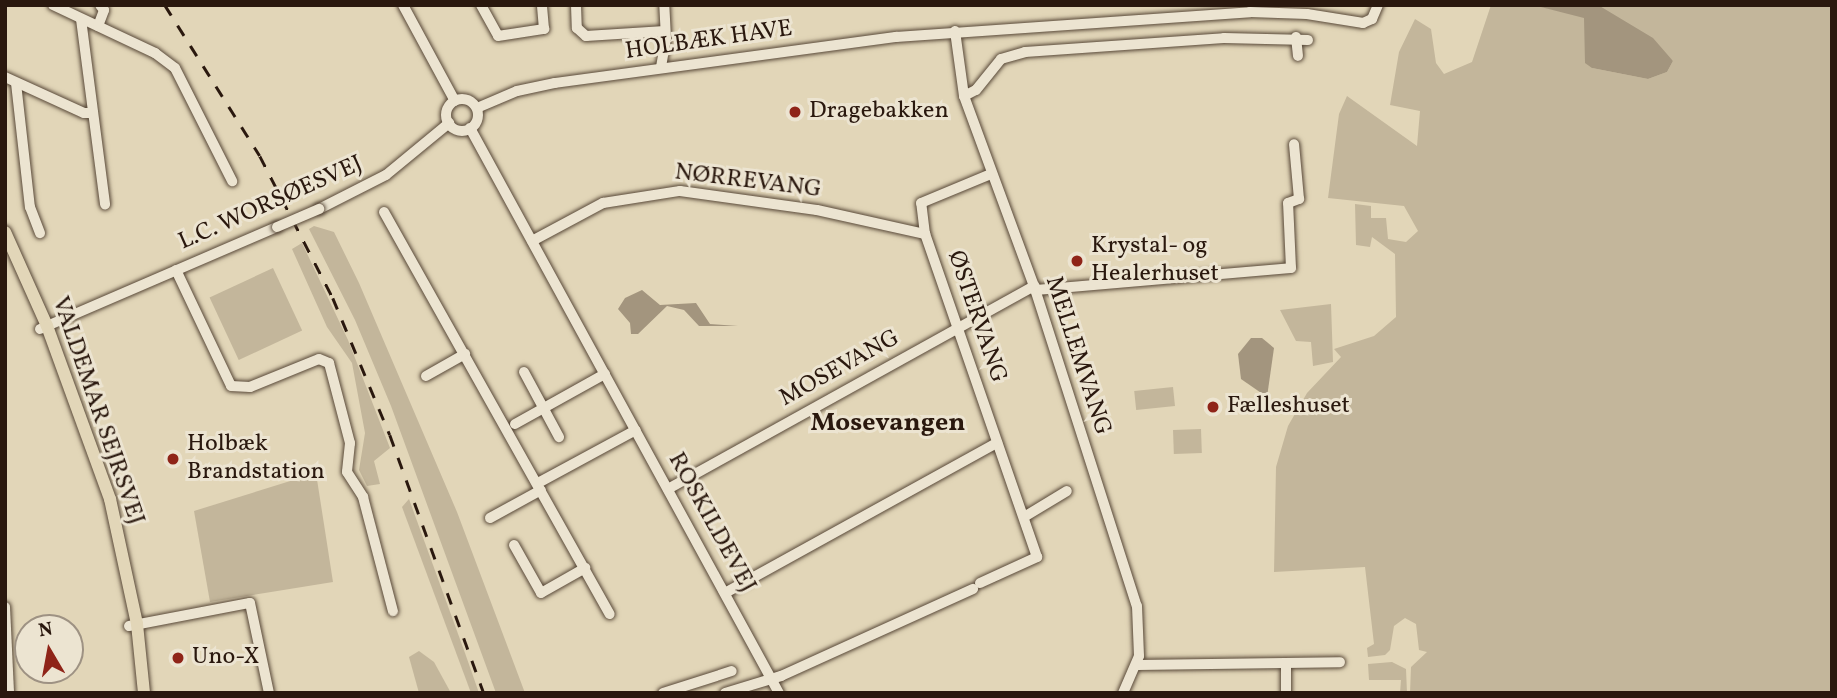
<!DOCTYPE html>
<html>
<head>
<meta charset="utf-8">
<style>
  body { margin:0 }
  #map { position:relative; width:1837px; height:698px; overflow:hidden; background:#e2d6b8; font-family:Vollkorn,serif }
  div>[style] { position:absolute }
  [style*='--x'] { left:calc(var(--x)*1px); top:calc(var(--y)*1px); width:calc(var(--w)*1px); rotate:calc(var(--a)*1deg) }
  .green>* { inset:0; background:#c3b69b; transform-origin:0 0 }
  .water>* { inset:0; background:#a3957e }
  .roads { filter:drop-shadow(0 0 2px #584838) drop-shadow(0 0 2px #584838) }
  .minor>* { height:10px; margin:-5px; padding:0 5px; transform-origin:5px; border-radius:5px; background:#ece4d1 }
  .minor>.ring { margin:-5px; padding:0; box-sizing:content-box; background:none; border:10px solid #ece4d1; border-radius:50% }
  .major>* { height:12px; margin:-6px; padding:0 6px; transform-origin:6px; border-radius:6px; background:#e2d6b8 }
  .rail>* { height:2.5px; margin-top:-1.25px; transform-origin:0; background:repeating-linear-gradient(90deg,#2a180e 0 12px,transparent 0 24px) }
  .bridges { filter:drop-shadow(0 0 2px #584838) drop-shadow(0 0 2px #584838) }
  .minor-bridge>* { height:10px; margin:-5px; padding:0 5px; transform-origin:5px; border-radius:5px; background:#ece4d1 }
  .dots>* { width:19px; height:19px; translate:-50% -50%; box-sizing:border-box; border:4px solid #ece4d1; border-radius:50% }
  span { translate:-50% -50%; white-space:nowrap; text-align:center; line-height:1.15; -webkit-text-stroke:6px #ece4d1; paint-order:stroke }
  .street-label { font-size:24px; color:#2a180e }
  .poi-label { font-size:24px; color:#2a180e }
  .left { translate:0 -50%; text-align:left }
  .neighbourhood-label { font-size:26px; color:#2a180e; font-weight:700 }
  .frame { position:absolute; inset:0; border:7px solid #2a180e; pointer-events:none }
  .north { position:absolute; left:14px; top:614px; width:70px; height:70px; box-sizing:border-box; background:#ece4d1; border:2px solid #9e9283; border-radius:50%; rotate:350deg; font-size:19px; font-weight:700; line-height:28px; text-align:center; color:#2a180e }
  .north::after { content:''; display:block; margin:auto; width:24px; height:32px; background:#8f2418; clip-path:polygon(50% 0,100% 100%,50% 72%,0 100%) }
</style>
</head>
<body>
<div id="map">
  <div class="green">
    <i style="clip-path:polygon(1491px 5px,1533px 5px,1592px 18px,1587px 42px,1592px 68px,1648px 79px,1667px 72px,1673px 61px,1636px 29px,1588px 5px,1832px 5px,1832px 693px,1410px 693px,1411px 667px,1427px 652px,1419px 650px,1416px 624px,1405px 618px,1394px 626px,1390px 650px,1385px 655px,1368px 657px,1367px 648px,1374px 644px,1365px 567px,1274px 572px,1276px 467px,1288px 426px,1307px 393px,1341px 357px,1334px 349px,1374px 336px,1396px 317px,1395px 254px,1372px 237px,1370px 247px,1356px 245px,1355px 204px,1371px 206px,1371px 218px,1386px 218px,1388px 239px,1406px 242px,1418px 231px,1404px 206px,1328px 198px,1339px 114px,1347px 96px,1417px 146px,1420px 111px,1390px 105px,1399px 52px,1415px 19px,1431px 29px,1436px 63px,1444px 74px,1472px 62px)"></i>
    <i style="clip-path:polygon(314px 226px,334px 232px,359px 283px,457px 512px,525px 693px,496px 693px,391px 406px,355px 320px,309px 229px)"></i>
    <i style="clip-path:polygon(302px 243px,348px 340px,390px 448px,374px 461px,380px 484px,367px 486px,359px 470px,365px 433px,352px 363px,327px 327px,292px 249px)"></i>
    <i style="left:273px;top:268px;width:69px;height:70px;rotate:65deg"></i>
    <i style="clip-path:polygon(1331px 304px,1333px 362px,1313px 366px,1311px 342px,1296px 341px,1280px 310px)"></i>
    <i style="left:1173px;top:387px;width:19px;height:39px;rotate:84deg"></i>
    <i style="left:1201px;top:429px;width:24px;height:28px;rotate:88deg"></i>
    <i style="clip-path:polygon(316px 473px,333px 582px,210px 602px,194px 511px)"></i>
    <i style="clip-path:polygon(409px 499px,465px 653px,479px 693px,471px 693px,402px 507px)"></i>
    <i style="clip-path:polygon(419px 651px,434px 662px,451px 693px,419px 693px,409px 657px)"></i>
    <i style="clip-path:polygon(1392px 662px,1406px 669px,1407px 693px,1400px 693px,1401px 680px,1369px 680px,1368px 664px)"></i>
  </div>
  <div class="water">
    <i style="clip-path:polygon(1533px 5px,1598px 5px,1653px 38px,1673px 61px,1667px 72px,1648px 79px,1592px 68px,1585px 63px,1584px 18px)"></i>
    <i style="clip-path:polygon(642px 290px,660px 305px,696px 303px,710px 324px,738px 326px,699px 326px,684px 310px,667px 306px,638px 334px,631px 334px,630px 323px,618px 309px,625px 298px)"></i>
    <i style="clip-path:polygon(1251px 338px,1262px 338px,1274px 348px,1267px 397px,1241px 379px,1238px 354px)"></i>
  </div>
  <div class="roads">
    <div class="minor">
      <i style="--x:53;--y:5;--w:113;--a:25.2"></i>
      <i style="--x:155;--y:53;--w:25;--a:37"></i>
      <i style="--x:175;--y:68;--w:127;--a:63.2"></i>
      <i style="--x:403;--y:5;--w:109;--a:61.6"></i>
      <i style="--x:481;--y:5;--w:35;--a:61"></i>
      <i style="--x:498;--y:36;--w:47;--a:-8.7"></i>
      <i style="--x:544;--y:29;--w:24;--a:-95"></i>
      <i style="--x:576;--y:5;--w:23;--a:88"></i>
      <i style="--x:577;--y:28;--w:12;--a:42"></i>
      <i style="--x:586;--y:36;--w:79;--a:-3.6"></i>
      <i style="--x:81;--y:19;--w:187;--a:82.6"></i>
      <i style="--x:98;--y:26;--w:17;--a:-69"></i>
      <i style="--x:104;--y:10;--w:6;--a:-129"></i>
      <i style="--x:955;--y:31;--w:66;--a:82.1"></i>
      <i style="--x:964;--y:96;--w:202;--a:69.8"></i>
      <i style="--x:1034;--y:286;--w:336;--a:72.2"></i>
      <i style="--x:1137;--y:606;--w:50;--a:87.7"></i>
      <i style="--x:1139;--y:656;--w:40;--a:113.4"></i>
      <i style="--x:1296;--y:37;--w:19;--a:84"></i>
      <i style="--x:661;--y:67;--w:29;--a:-80"></i>
      <i style="--x:666;--y:38;--w:33;--a:-93"></i>
      <i style="--x:5;--y:77;--w:87;--a:24.5"></i>
      <i style="--x:84;--y:113;--w:9;--a:0"></i>
      <i style="--x:16;--y:83;--w:125;--a:83.6"></i>
      <i style="--x:30;--y:207;--w:28;--a:69"></i>
      <i style="--x:964;--y:96;--w:13;--a:-27"></i>
      <i style="--x:976;--y:90;--w:40;--a:-51"></i>
      <i style="--x:1001;--y:59;--w:25;--a:-16"></i>
      <i style="--x:1025;--y:52;--w:199;--a:-4"></i>
      <i style="--x:1224;--y:38;--w:84;--a:1.4"></i>
      <i class="ring" style="left:446px;top:99px;width:22px;height:22px"></i>
      <i style="--x:477;--y:108;--w:43;--a:-23"></i>
      <i style="--x:517;--y:91;--w:39;--a:-12"></i>
      <i style="--x:555;--y:83;--w:344;--a:-7.7"></i>
      <i style="--x:896;--y:37;--w:355;--a:-4"></i>
      <i style="--x:1250;--y:12;--w:57;--a:2"></i>
      <i style="--x:1307;--y:14;--w:57;--a:9.1"></i>
      <i style="--x:1363;--y:23;--w:10;--a:-24"></i>
      <i style="--x:1372;--y:19;--w:15;--a:-67"></i>
      <i style="--x:470;--y:128;--w:644;--a:61.33"></i>
      <i style="--x:319;--y:209;--w:75;--a:-26.9"></i>
      <i style="--x:386;--y:175;--w:82;--a:-39.5"></i>
      <i style="--x:384;--y:212;--w:461;--a:60.7"></i>
      <i style="--x:532;--y:241;--w:81;--a:-28.2"></i>
      <i style="--x:603;--y:203;--w:78;--a:-8.9"></i>
      <i style="--x:680;--y:191;--w:138;--a:7.9"></i>
      <i style="--x:817;--y:210;--w:111;--a:12.5"></i>
      <i style="--x:176;--y:270;--w:128;--a:64.6"></i>
      <i style="--x:231;--y:386;--w:19;--a:3"></i>
      <i style="--x:250;--y:387;--w:74;--a:-22.1"></i>
      <i style="--x:319;--y:359;--w:11;--a:22"></i>
      <i style="--x:329;--y:363;--w:83;--a:75.3"></i>
      <i style="--x:350;--y:443;--w:29;--a:96"></i>
      <i style="--x:347;--y:472;--w:30;--a:57"></i>
      <i style="--x:363;--y:497;--w:118;--a:75.3"></i>
      <i style="--x:1035;--y:290;--w:257;--a:-4.9"></i>
      <i style="--x:1291;--y:268;--w:65;--a:-92.6"></i>
      <i style="--x:1288;--y:203;--w:12;--a:-20"></i>
      <i style="--x:1299;--y:199;--w:55;--a:-95.2"></i>
      <i style="--x:40;--y:329;--w:258;--a:-23.3"></i>
      <i style="--x:524;--y:372;--w:74;--a:61.7"></i>
      <i style="--x:426;--y:376;--w:45;--a:-29.4"></i>
      <i style="--x:515;--y:424;--w:103;--a:-29.1"></i>
      <i style="--x:538;--y:483;--w:111;--a:-28.4"></i>
      <i style="--x:668;--y:489;--w:419;--a:-29"></i>
      <i style="--x:1024;--y:517;--w:50;--a:-31.2"></i>
      <i style="--x:490;--y:518;--w:58;--a:-28.8"></i>
      <i style="--x:514;--y:545;--w:55;--a:60.6"></i>
      <i style="--x:541;--y:593;--w:51;--a:-29.6"></i>
      <i style="--x:980;--y:583;--w:63;--a:-24.5"></i>
      <i style="--x:1037;--y:557;--w:342;--a:-109.1"></i>
      <i style="--x:925;--y:234;--w:31;--a:-97"></i>
      <i style="--x:921;--y:203;--w:76;--a:-22.5"></i>
      <i style="--x:725;--y:593;--w:311;--a:-28.9"></i>
      <i style="--x:5;--y:607;--w:86;--a:87.3"></i>
      <i style="--x:129;--y:626;--w:123;--a:-10.8"></i>
      <i style="--x:250;--y:603;--w:92;--a:78.1"></i>
      <i style="--x:1286;--y:664;--w:29;--a:90"></i>
      <i style="--x:1137;--y:665;--w:203;--a:-0.8"></i>
      <i style="--x:663;--y:693;--w:72;--a:-17.7"></i>
      <i style="--x:725;--y:693;--w:59;--a:-16.9"></i>
      <i style="--x:781;--y:676;--w:211;--a:-24.4"></i>
    </div>
    <div class="major">
      <i style="--x:5;--y:232;--w:103;--a:65.9"></i>
      <i style="--x:47;--y:326;--w:184;--a:70"></i>
      <i style="--x:110;--y:499;--w:128;--a:77.8"></i>
      <i style="--x:137;--y:624;--w:69;--a:84.2"></i>
    </div>
  </div>
  <div class="rail">
    <i style="--x:165;--y:5;--w:178;--a:57.8"></i>
    <i style="--x:260;--y:156;--w:160;--a:62.8"></i>
    <i style="--x:333;--y:298;--w:148;--a:67.4"></i>
    <i style="--x:390;--y:435;--w:275;--a:70"></i>
  </div>
  <div class="bridges">
    <div class="minor-bridge">
      <i style="--x:277;--y:227;--w:46;--a:-23.2"></i>
    </div>
  </div>
  <div class="dots">
    <i style="left:795px;top:112px;background:#8f2418"></i>
    <i style="left:1077px;top:261px;background:#8f2418"></i>
    <i style="left:1213px;top:407px;background:#8f2418"></i>
    <i style="left:173px;top:459px;background:#8f2418"></i>
    <i style="left:178px;top:658px;background:#8f2418"></i>
  </div>
  <div class="street-label">
    <span style="left:709px;top:41px;rotate:-8deg">HOLBÆK HAVE</span>
    <span style="left:748px;top:182px;rotate:7deg">NØRREVANG</span>
    <span style="left:271px;top:204px;rotate:-24deg">L.C. WORSØESVEJ</span>
    <span style="left:976px;top:317px;rotate:71deg">ØSTERVANG</span>
    <span style="left:1077px;top:356px;rotate:72deg">MELLEMVANG</span>
    <span style="left:840px;top:369px;rotate:-29deg">MOSEVANG</span>
    <span style="left:97px;top:411px;rotate:71deg">VALDEMAR SEJRSVEJ</span>
    <span style="left:711px;top:523px;rotate:61deg">ROSKILDEVEJ</span>
  </div>
  <div class="poi-label">
    <span class="left" style="left:809px;top:112px">Dragebakken</span>
    <span class="left" style="left:1091px;top:261px">Krystal- og<br>Healerhuset</span>
    <span class="left" style="left:1227px;top:407px">Fælleshuset</span>
    <span class="left" style="left:187px;top:459px">Holbæk<br>Brandstation</span>
    <span class="left" style="left:192px;top:658px">Uno-X</span>
  </div>
  <div class="neighbourhood-label">
    <span style="left:888px;top:424px">Mosevangen</span>
  </div>
  <div class="frame"></div>
  <div class="north">N</div>
</div>
</body>
</html>
